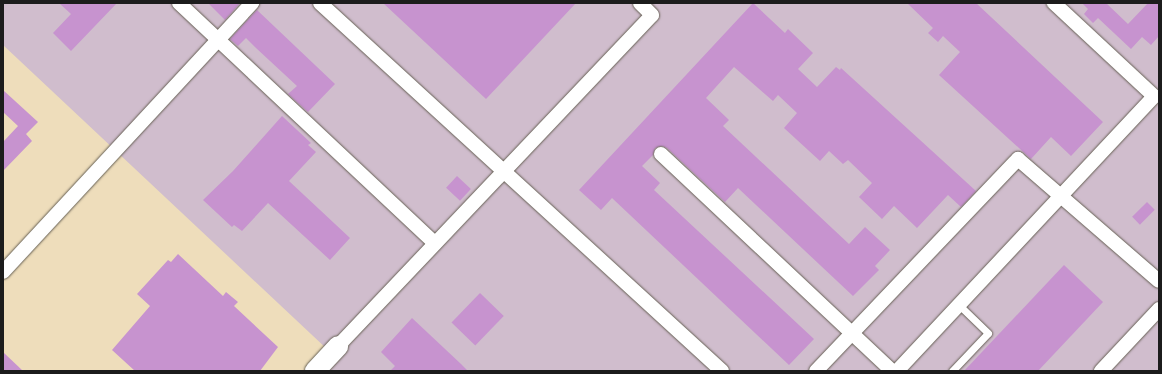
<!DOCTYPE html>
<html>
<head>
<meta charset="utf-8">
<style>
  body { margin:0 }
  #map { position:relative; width:1162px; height:374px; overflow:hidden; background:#edb; font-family:"Libre Bodoni",serif }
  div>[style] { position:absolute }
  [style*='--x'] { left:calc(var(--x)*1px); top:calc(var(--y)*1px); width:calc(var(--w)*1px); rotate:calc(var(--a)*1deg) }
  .industrial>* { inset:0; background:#d0bdcd }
  .building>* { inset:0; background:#c793cf; transform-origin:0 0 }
  .roads { filter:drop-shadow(0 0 1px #666054) drop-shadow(0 0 1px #666054) }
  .lane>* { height:7px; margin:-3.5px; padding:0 3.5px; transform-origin:3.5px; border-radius:3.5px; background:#fff }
  .street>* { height:14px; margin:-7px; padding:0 7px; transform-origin:7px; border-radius:7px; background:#fff }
  .secondary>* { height:20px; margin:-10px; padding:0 10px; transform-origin:10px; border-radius:10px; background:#fff }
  span { translate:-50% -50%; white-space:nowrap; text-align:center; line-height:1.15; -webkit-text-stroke:4px #fff; paint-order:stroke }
  .frame { position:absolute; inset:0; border:4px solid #1c1c1c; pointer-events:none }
</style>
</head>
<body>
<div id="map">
  <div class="industrial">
    <i style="clip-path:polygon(3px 3px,1159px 3px,1159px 371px,309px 371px,328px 350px,3px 45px)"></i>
  </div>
  <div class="building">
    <i style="clip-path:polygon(59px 3px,117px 3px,71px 51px,53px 33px,71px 14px)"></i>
    <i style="clip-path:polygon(208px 3px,240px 3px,225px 20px)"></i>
    <i style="clip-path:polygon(383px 3px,576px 3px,486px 99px)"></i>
    <i style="clip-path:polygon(753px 3px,785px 33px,788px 29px,813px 53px,798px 69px,817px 87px,836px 67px,840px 70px,841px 68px,976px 191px,961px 207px,948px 195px,917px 228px,894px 206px,882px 219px,859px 197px,872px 183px,848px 160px,843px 164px,829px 151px,820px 161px,784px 128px,797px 113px,778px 95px,773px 101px,734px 67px,706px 98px,729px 120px,723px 126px,849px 244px,865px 227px,890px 250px,875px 266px,879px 270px,853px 296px,738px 188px,725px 202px,667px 148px,662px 146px,655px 148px,653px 155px,642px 166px,660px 183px,654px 190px,814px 339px,789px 365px,612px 198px,601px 210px,579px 190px)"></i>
    <i style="clip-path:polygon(907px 3px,976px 3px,1103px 122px,1071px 156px,1051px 137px,1031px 159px,939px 75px,960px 52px,943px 36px,938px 42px,928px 33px,933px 28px)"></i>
    <i style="clip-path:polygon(1082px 3px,1106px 3px,1128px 24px,1148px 3px,1159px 3px,1159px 36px,1151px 45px,1142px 37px,1131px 49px,1098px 18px,1093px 23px,1084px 14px,1088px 9px)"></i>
    <i style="clip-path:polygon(257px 10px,335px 84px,308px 112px,288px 94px,297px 86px,256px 48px,246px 38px,238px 46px,230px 39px)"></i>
    <i style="clip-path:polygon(3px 90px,38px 122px,26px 134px,32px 141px,3px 171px,3px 142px,18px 126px,3px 112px)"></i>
    <i style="clip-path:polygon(282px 116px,311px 143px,308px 145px,316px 152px,289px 181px,350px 238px,330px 260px,268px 203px,242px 231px,234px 225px,232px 227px,203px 200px,233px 171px)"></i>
    <i style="left:457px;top:176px;width:19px;height:16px;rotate:43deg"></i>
    <i style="left:1147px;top:202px;width:11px;height:21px;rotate:45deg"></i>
    <i style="clip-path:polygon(178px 254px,223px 296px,226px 292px,238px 302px,234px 306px,278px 347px,260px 371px,135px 371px,112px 350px,150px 306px,137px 294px,168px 260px,171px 262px)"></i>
    <i style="clip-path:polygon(1064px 265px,1103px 302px,1038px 371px,964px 371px)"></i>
    <i style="left:480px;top:293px;width:33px;height:41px;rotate:44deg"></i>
    <i style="clip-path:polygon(412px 318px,461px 364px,468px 371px,390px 371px,395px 366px,381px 352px)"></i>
    <i style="clip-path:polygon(3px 352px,23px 371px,3px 371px)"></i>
  </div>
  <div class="roads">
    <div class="lane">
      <i style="--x:952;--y:371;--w:52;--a:-46.5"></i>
      <i style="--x:988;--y:333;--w:40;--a:-136"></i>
    </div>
    <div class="street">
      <i style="--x:179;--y:3;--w:351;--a:43.2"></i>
      <i style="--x:320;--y:3;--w:545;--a:42.47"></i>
      <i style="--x:661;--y:154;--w:317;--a:43.2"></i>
      <i style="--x:3;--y:272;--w:367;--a:-47.2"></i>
      <i style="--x:338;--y:346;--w:456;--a:-46.5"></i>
      <i style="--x:652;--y:15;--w:17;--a:-135"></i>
      <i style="--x:816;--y:371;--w:293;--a:-46.4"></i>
      <i style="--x:1018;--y:159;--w:186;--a:40.9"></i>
      <i style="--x:897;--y:371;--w:376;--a:-46.9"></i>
      <i style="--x:1154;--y:96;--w:137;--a:-137.1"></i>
      <i style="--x:1101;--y:371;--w:85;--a:-46.9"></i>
    </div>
    <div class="secondary">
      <i style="--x:315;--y:371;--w:34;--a:-47"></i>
    </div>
  </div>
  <div class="frame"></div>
</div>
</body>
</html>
